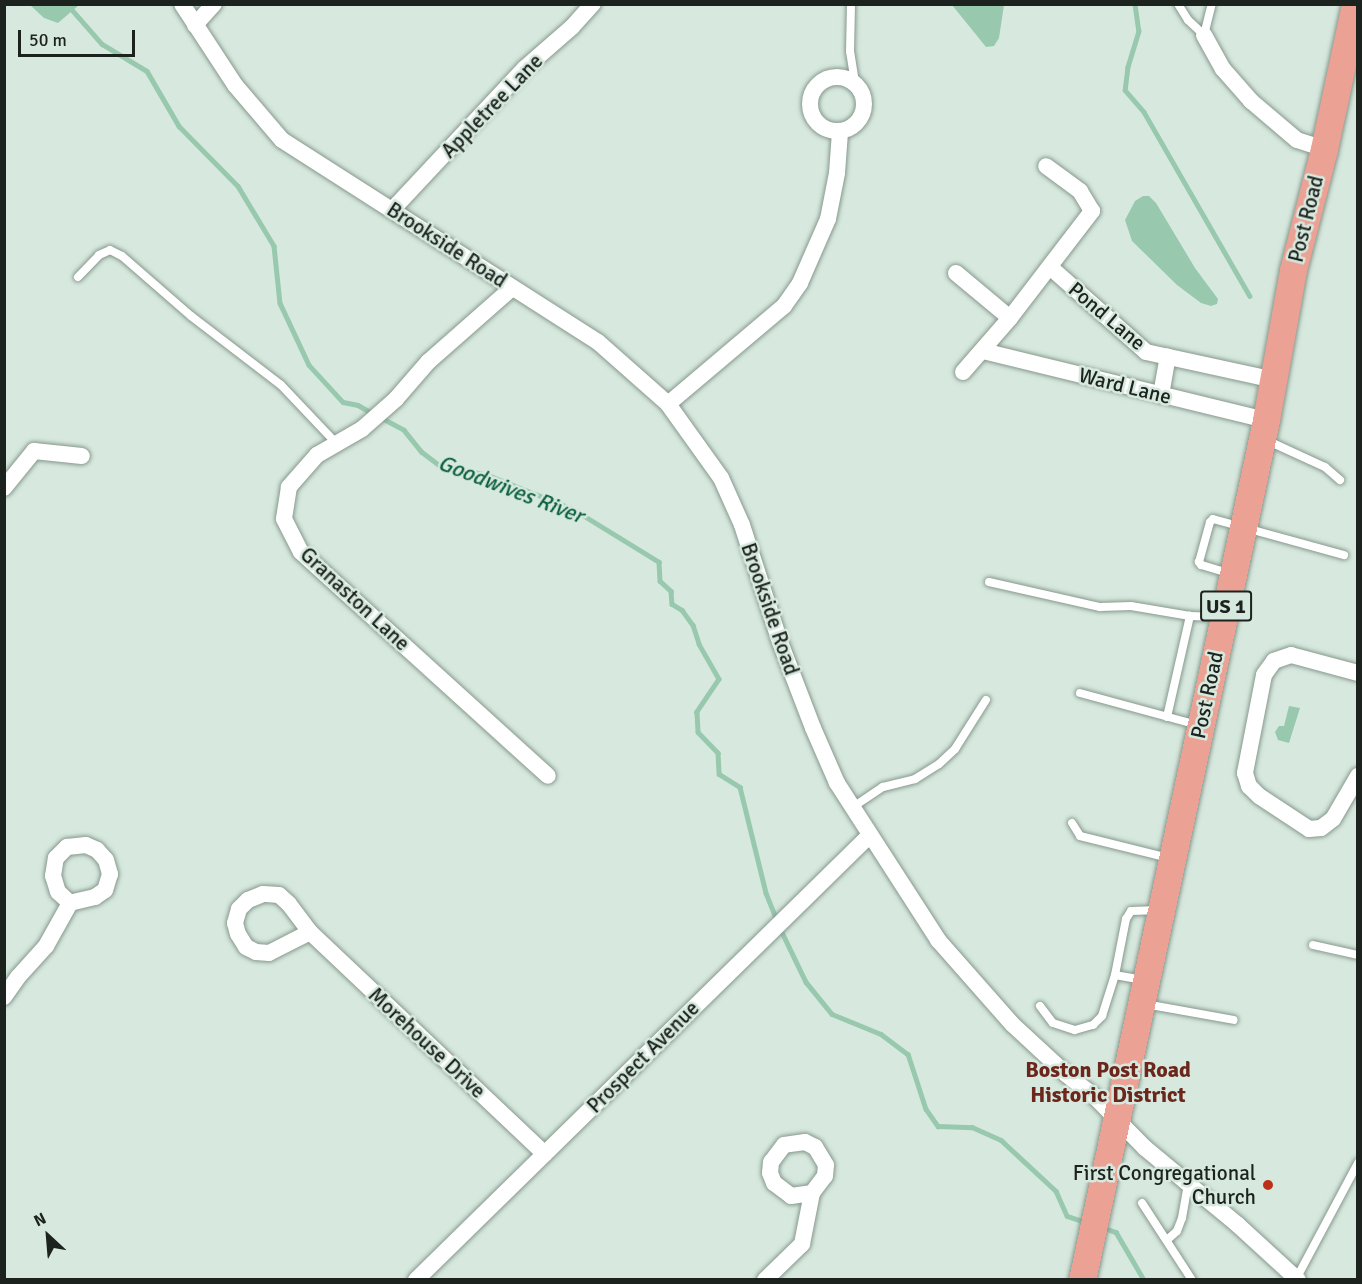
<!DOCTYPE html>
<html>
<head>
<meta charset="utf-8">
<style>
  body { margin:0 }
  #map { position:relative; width:1362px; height:1284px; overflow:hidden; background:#d7e9de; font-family:Signika,sans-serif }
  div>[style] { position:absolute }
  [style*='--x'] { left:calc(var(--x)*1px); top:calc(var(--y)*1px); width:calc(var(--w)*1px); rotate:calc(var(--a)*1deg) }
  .water>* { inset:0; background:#98c9ae }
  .stream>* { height:4.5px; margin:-2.25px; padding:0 2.25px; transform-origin:2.25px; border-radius:2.25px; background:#98c9ae }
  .roads { filter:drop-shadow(0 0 2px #87988e) drop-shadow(0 0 2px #87988e) }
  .service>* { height:8px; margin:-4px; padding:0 4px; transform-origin:4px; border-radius:4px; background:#fff }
  .minor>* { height:16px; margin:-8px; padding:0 8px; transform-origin:8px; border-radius:8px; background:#fff }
  .minor>.ring { margin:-8px; padding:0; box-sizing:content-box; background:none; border:16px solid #fff; border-radius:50% }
  .primary>* { height:27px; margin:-13.5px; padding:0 13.5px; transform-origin:13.5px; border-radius:13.5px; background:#eba194 }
  .dots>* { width:16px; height:16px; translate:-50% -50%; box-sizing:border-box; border:3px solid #d7e9de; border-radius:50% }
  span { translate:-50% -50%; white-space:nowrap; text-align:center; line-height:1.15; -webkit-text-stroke:5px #d7e9de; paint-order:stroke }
  .shield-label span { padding:2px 4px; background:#d7e9de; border:2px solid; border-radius:4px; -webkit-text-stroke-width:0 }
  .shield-label { font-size:20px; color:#1c221e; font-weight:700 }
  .street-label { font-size:21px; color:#1c221e }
  .poi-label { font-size:21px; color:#1c221e }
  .right { translate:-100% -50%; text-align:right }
  .water-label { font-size:22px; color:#0d6140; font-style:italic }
  .neighbourhood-label { font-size:22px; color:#6c271c; font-weight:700 }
  .frame { position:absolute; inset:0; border:6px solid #1c221e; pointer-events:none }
  .north { position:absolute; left:18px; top:1206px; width:60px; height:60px; -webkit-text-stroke:4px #d7e9de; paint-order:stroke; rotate:334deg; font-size:16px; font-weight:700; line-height:24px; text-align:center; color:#1c221e }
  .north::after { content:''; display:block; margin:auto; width:21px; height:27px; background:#1c221e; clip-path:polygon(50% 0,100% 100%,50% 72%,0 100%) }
  .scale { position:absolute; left:18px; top:30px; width:117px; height:27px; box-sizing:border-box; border:3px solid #1c221e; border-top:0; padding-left:8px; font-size:18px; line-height:21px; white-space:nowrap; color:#1c221e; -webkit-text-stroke:4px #d7e9de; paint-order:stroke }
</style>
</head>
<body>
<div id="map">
  <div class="water">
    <i style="clip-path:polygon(30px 5px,79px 5px,58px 23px,44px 18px)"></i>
    <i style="clip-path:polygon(952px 5px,1004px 5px,999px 38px,994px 46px,986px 47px)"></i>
    <i style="clip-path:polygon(1143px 196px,1149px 196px,1156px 203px,1195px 268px,1218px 299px,1217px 304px,1211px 306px,1201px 303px,1177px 285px,1132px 241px,1125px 220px,1135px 201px)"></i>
    <i style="clip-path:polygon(1289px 706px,1300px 708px,1289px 743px,1278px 740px,1275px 732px,1279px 726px,1284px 726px)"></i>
  </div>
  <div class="stream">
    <i style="--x:67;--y:4;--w:53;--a:48.8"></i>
    <i style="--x:102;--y:44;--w:52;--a:31"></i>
    <i style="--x:147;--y:71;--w:64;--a:59.8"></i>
    <i style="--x:179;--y:126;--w:84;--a:45.5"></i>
    <i style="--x:238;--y:186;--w:70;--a:59"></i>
    <i style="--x:274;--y:246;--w:57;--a:84"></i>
    <i style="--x:280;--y:303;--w:68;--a:64.9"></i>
    <i style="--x:309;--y:365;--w:50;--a:47.4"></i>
    <i style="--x:343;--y:402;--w:15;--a:11"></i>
    <i style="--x:358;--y:405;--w:16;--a:30"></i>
    <i style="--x:1135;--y:4;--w:27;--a:82"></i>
    <i style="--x:1139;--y:31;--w:38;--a:107"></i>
    <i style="--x:1128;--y:67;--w:23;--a:97"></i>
    <i style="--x:1125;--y:90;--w:29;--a:49"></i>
    <i style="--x:1144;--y:112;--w:212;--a:60.1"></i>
    <i style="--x:380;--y:417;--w:27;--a:28"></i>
    <i style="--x:404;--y:430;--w:28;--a:51"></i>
    <i style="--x:422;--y:452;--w:21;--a:37"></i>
    <i style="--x:439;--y:465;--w:50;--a:11.5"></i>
    <i style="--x:488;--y:475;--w:92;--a:21.8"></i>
    <i style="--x:573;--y:509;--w:101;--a:31.6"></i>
    <i style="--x:659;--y:562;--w:19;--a:87"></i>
    <i style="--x:660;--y:581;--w:15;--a:42"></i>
    <i style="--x:671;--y:591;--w:13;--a:86"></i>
    <i style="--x:672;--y:604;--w:12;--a:31"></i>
    <i style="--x:682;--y:610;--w:19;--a:54"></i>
    <i style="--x:693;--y:625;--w:20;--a:72"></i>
    <i style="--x:699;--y:644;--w:40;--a:60.3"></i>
    <i style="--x:719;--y:679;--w:40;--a:124"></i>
    <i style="--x:697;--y:712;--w:20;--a:87"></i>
    <i style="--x:698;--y:732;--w:29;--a:46"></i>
    <i style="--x:718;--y:753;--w:21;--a:87"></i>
    <i style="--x:719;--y:774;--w:25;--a:32"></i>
    <i style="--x:740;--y:787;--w:109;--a:76.2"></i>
    <i style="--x:766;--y:893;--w:29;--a:68"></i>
    <i style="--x:780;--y:928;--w:60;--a:64.3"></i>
    <i style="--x:806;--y:982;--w:41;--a:50.9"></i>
    <i style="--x:832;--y:1014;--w:53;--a:22.2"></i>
    <i style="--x:881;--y:1034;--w:34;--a:37"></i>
    <i style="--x:908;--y:1054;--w:58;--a:71.9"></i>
    <i style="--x:926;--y:1109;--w:21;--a:55"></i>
    <i style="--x:938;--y:1126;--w:34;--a:2"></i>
    <i style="--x:972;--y:1127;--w:32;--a:24"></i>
    <i style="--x:1001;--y:1140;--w:75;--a:42.8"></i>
    <i style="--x:1056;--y:1191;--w:27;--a:66"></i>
    <i style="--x:1067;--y:1216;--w:20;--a:18"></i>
    <i style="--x:1102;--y:1227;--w:15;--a:20"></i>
    <i style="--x:1116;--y:1232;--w:56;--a:59.7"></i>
  </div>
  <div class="roads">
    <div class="service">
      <i style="--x:851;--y:4;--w:47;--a:91.2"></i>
      <i style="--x:850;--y:51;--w:32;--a:81"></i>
      <i style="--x:1178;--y:4;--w:19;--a:58"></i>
      <i style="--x:1188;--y:20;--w:22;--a:43"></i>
      <i style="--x:1204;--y:35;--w:32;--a:-76"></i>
      <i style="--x:78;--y:277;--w:30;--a:-46"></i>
      <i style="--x:99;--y:255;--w:12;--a:-24"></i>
      <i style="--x:110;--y:250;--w:13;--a:27"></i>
      <i style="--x:122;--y:256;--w:91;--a:41"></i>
      <i style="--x:191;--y:316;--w:113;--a:37.5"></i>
      <i style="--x:281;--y:385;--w:81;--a:46.5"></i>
      <i style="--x:1266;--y:440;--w:65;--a:24.6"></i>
      <i style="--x:1325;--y:467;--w:20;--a:41"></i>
      <i style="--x:1228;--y:573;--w:28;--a:-163"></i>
      <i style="--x:1201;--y:565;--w:4;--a:-124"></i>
      <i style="--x:1199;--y:562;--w:41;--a:-74.6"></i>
      <i style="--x:1210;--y:522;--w:4;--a:-45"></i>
      <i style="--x:1213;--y:519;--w:136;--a:15.4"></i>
      <i style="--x:989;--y:582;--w:114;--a:12.7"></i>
      <i style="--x:1100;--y:607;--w:31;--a:-2"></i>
      <i style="--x:1131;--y:606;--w:60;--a:9.6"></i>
      <i style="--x:1190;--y:616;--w:29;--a:2"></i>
      <i style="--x:1080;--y:693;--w:122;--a:15.2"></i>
      <i style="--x:1167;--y:717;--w:104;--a:-77.2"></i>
      <i style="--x:853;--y:807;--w:36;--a:-34"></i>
      <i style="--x:883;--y:787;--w:33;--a:-14"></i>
      <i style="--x:915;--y:779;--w:28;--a:-32"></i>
      <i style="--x:939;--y:764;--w:22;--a:-43"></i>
      <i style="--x:955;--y:749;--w:58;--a:-57.7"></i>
      <i style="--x:1072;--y:823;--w:15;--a:58"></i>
      <i style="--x:1080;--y:836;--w:92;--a:13.9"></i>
      <i style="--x:1313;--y:945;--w:46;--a:12.5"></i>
      <i style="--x:1115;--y:975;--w:57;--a:-78.9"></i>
      <i style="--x:1126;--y:919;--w:9;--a:-58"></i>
      <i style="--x:1131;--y:911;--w:28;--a:-2"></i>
      <i style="--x:1145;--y:1004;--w:90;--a:10.2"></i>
      <i style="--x:1040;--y:1006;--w:21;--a:53"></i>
      <i style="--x:1053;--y:1023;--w:23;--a:18"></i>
      <i style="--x:1075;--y:1030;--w:19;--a:-16"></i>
      <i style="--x:1093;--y:1025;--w:13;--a:-45"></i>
      <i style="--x:1102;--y:1016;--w:43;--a:-72.4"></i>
      <i style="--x:1115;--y:975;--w:27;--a:10"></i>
      <i style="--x:1142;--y:1203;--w:92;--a:57"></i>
      <i style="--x:1167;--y:1240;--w:13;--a:-42"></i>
      <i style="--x:1177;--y:1231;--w:14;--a:-69"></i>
      <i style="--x:1182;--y:1218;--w:35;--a:-80"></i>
      <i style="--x:1296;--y:1279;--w:132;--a:-61.9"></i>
    </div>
    <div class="minor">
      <i style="--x:182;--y:4;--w:97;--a:56.8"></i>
      <i style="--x:235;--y:85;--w:72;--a:49.5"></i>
      <i style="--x:282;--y:140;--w:375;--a:32.6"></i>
      <i style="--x:598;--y:342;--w:94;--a:41.5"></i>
      <i style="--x:668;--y:404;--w:91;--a:54.4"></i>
      <i style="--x:721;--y:478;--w:51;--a:65.9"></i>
      <i style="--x:742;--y:525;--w:123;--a:72"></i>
      <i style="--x:780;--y:642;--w:92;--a:69"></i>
      <i style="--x:813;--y:728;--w:60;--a:66.4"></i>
      <i style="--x:837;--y:783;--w:187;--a:57.2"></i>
      <i style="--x:938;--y:940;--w:112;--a:48.6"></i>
      <i style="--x:1012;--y:1024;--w:75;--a:42.8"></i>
      <i style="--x:1067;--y:1075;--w:33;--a:38"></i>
      <i style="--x:1093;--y:1095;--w:74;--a:45.5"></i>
      <i style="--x:1145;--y:1148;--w:121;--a:39.6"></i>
      <i style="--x:1238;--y:1225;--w:81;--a:42.5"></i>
      <i style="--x:195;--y:25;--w:28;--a:-48"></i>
      <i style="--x:1204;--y:35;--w:39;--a:61"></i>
      <i style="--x:1223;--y:69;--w:43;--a:48.8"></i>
      <i style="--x:1251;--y:101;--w:60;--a:40.3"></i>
      <i style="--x:1297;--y:140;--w:28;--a:18"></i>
      <i class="ring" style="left:810px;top:77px;width:38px;height:38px"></i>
      <i style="--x:393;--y:209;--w:193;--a:-46.9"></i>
      <i style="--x:525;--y:68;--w:62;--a:-41.1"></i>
      <i style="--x:572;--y:27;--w:31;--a:-48"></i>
      <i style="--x:1050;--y:267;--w:128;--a:41.5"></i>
      <i style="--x:1146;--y:352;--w:131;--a:12.3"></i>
      <i style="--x:956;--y:273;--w:70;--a:39.8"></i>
      <i style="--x:512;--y:288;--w:112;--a:138.6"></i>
      <i style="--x:428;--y:362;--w:49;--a:130.9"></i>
      <i style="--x:396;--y:399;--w:45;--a:138.6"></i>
      <i style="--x:362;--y:429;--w:52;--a:150"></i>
      <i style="--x:317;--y:455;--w:43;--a:131.2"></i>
      <i style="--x:289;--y:487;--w:32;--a:99"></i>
      <i style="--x:284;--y:519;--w:37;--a:63"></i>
      <i style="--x:301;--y:552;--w:333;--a:42.2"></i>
      <i style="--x:983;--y:351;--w:291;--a:13.7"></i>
      <i style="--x:963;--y:372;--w:72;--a:-49"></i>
      <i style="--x:1010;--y:318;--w:135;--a:-52.5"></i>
      <i style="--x:1092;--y:211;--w:23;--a:-121"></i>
      <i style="--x:1080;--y:191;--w:42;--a:-143.7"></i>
      <i style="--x:1161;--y:395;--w:39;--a:-80"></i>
      <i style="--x:668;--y:404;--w:152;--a:-40.2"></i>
      <i style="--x:784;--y:306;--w:28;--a:-55"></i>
      <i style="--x:800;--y:283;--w:70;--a:-66.4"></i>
      <i style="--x:828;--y:219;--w:47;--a:-78.9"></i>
      <i style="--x:837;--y:173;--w:41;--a:-85.8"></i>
      <i style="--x:4;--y:488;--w:48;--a:-51"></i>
      <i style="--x:34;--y:451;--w:48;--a:5.9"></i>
      <i style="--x:1358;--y:673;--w:69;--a:-165"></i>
      <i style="--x:1291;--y:655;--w:18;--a:161"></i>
      <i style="--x:1274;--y:661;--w:17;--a:126"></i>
      <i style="--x:1264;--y:675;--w:100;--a:101"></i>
      <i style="--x:1245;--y:773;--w:14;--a:73"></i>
      <i style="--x:1249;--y:786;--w:14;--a:45"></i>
      <i style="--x:1259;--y:796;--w:60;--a:33.4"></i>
      <i style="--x:1309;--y:829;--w:12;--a:-5"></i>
      <i style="--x:1321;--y:828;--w:15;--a:-37"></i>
      <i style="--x:1333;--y:819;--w:50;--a:-59.8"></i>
      <i style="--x:86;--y:845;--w:12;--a:24"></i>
      <i style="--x:97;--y:850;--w:13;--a:48"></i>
      <i style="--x:106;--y:860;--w:15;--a:74"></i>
      <i style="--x:110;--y:874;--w:17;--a:107"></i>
      <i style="--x:105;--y:890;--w:12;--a:145"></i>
      <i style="--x:95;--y:897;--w:26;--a:167"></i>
      <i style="--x:70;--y:903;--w:16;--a:-137"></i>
      <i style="--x:58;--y:892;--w:17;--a:-107"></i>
      <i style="--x:53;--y:876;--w:18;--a:-81"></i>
      <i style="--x:56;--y:858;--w:16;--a:-45"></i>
      <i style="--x:67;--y:847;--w:19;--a:-6"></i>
      <i style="--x:310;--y:932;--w:35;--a:-127"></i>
      <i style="--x:289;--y:904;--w:13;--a:-138"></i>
      <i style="--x:279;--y:895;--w:16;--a:-176"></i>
      <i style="--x:263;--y:894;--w:16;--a:158"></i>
      <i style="--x:248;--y:900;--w:13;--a:135"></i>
      <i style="--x:239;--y:909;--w:15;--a:106"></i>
      <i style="--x:235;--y:923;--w:11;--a:75"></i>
      <i style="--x:238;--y:934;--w:15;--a:58"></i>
      <i style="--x:246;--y:947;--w:11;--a:27"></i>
      <i style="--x:256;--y:952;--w:13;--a:4"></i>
      <i style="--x:269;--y:953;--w:46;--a:-27.1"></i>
      <i style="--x:310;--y:932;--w:323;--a:43.4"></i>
      <i style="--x:4;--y:997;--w:24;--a:-55"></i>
      <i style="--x:18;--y:977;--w:42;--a:-47.9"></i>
      <i style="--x:46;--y:946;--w:49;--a:-60.8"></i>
      <i style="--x:416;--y:1280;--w:636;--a:-44.43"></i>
      <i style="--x:765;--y:1280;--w:52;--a:-44.2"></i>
      <i style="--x:802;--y:1244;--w:52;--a:-78.9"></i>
      <i style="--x:812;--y:1193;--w:21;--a:-53"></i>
      <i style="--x:825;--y:1176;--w:11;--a:-85"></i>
      <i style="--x:826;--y:1165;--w:21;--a:-121"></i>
      <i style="--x:815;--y:1147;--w:11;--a:-153"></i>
      <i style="--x:805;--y:1142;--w:21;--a:172"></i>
      <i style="--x:784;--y:1145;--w:21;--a:127"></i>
      <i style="--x:771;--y:1162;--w:11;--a:95"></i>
      <i style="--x:770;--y:1173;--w:11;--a:68"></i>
      <i style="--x:774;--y:1183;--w:21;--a:37"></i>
      <i style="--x:791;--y:1196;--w:21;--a:-8"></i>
    </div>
    <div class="primary">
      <i style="--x:1082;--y:1280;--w:879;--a:-77.92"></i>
      <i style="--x:1266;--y:420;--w:152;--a:-79.8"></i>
      <i style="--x:1293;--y:270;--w:125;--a:-75.6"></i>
      <i style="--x:1324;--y:149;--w:148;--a:-77.9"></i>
    </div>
  </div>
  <div class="dots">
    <i style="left:1268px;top:1185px;background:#bc301a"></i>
  </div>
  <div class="shield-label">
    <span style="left:1226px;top:606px">US 1</span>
  </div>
  <div class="street-label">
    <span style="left:492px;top:106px;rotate:-46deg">Appletree Lane</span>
    <span style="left:1306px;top:219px;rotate:-76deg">Post Road</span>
    <span style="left:447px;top:245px;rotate:33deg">Brookside Road</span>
    <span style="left:1107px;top:316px;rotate:40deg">Pond Lane</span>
    <span style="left:1125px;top:386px;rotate:14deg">Ward Lane</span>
    <span style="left:355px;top:599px;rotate:43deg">Granaston Lane</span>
    <span style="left:770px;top:609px;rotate:71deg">Brookside Road</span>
    <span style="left:1207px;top:695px;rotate:-78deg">Post Road</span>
    <span style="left:427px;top:1043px;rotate:43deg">Morehouse Drive</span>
    <span style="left:643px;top:1057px;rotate:-45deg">Prospect Avenue</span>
  </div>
  <div class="poi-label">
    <span class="right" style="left:1256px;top:1185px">First Congregational<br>Church</span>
  </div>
  <div class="water-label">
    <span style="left:511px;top:489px;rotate:21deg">Goodwives River</span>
  </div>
  <div class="neighbourhood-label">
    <span style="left:1108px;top:1082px">Boston Post Road<br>Historic District</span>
  </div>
  <div class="frame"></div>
  <div class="north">N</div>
  <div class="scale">50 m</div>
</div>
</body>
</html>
